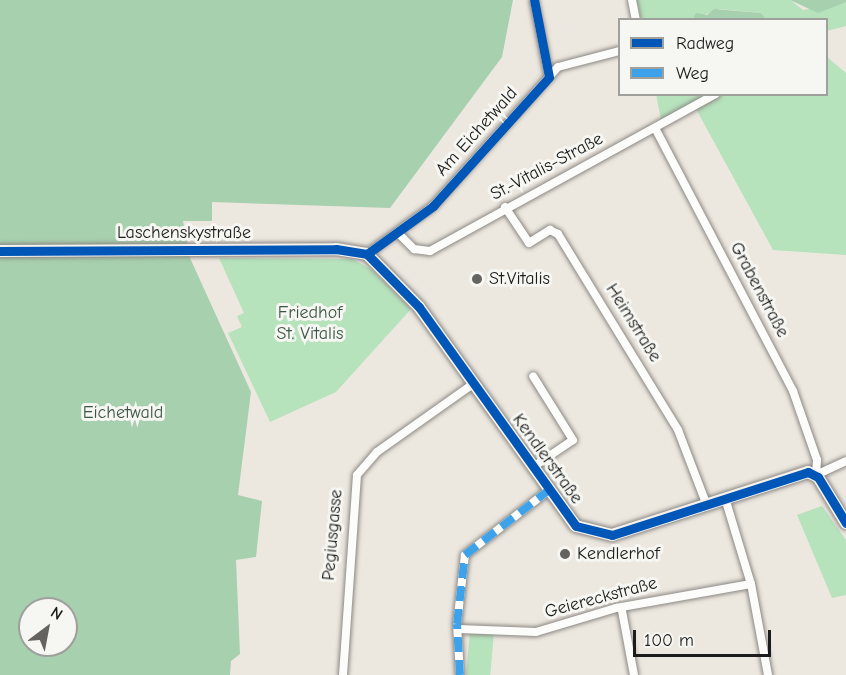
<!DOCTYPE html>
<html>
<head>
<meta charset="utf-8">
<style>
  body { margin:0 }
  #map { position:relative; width:846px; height:675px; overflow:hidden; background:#ede8df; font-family:"Comic Neue",sans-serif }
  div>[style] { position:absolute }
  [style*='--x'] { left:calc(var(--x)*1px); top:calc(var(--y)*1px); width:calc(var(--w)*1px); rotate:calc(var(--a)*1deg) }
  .green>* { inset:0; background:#b6e2bc; transform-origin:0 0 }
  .forest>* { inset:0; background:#a7d0ae }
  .roads { filter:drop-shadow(0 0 2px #8b8884) drop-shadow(0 0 2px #8b8884) }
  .street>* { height:8px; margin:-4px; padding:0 4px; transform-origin:4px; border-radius:4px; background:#fcfcfa }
  .secondary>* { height:12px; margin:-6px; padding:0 6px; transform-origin:6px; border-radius:6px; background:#f6f2ed }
  .quiet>* { height:8px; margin-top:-4px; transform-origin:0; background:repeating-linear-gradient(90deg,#3da2ea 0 15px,transparent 0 23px) }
  .cycleway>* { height:9px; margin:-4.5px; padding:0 4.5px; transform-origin:4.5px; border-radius:4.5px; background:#0057b8 }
  .dots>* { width:16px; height:16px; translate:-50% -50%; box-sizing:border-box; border:3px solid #f6f6f2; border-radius:50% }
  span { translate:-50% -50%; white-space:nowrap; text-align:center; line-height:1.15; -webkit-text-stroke:6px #f6f6f2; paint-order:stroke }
  .street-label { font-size:18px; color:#1c1c1c }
  .poi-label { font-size:18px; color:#1c1c1c }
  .left { translate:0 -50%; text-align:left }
  .park-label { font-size:18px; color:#3d5644 }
  .legend { position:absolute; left:618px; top:18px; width:210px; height:78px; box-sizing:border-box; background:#f6f6f2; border:2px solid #9f9f9c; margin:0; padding:8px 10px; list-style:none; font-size:18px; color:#1c1c1c }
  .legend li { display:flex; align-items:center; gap:12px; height:30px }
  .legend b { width:30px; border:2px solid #9f9f9c }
  .north { position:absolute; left:18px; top:597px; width:60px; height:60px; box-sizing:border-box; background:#f6f6f2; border:2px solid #9f9f9c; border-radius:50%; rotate:32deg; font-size:16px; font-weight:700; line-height:24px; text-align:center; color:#1c1c1c }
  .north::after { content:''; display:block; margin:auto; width:21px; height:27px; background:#656360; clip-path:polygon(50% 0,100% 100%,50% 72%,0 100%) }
  .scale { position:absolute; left:633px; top:630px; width:138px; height:27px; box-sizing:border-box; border:3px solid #1c1c1c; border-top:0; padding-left:8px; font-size:18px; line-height:21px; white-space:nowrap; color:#1c1c1c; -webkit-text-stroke:4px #f6f6f2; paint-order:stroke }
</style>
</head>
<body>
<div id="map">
  <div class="green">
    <i style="clip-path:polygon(637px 0,790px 0,803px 10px,846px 2px,846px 26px,827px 31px,826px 20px,766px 19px,761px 13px,720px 9px,693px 19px,641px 19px)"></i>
    <i style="clip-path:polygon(827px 57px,846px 73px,846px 255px,773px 250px,696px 109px,721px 95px,826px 94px)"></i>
    <i style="clip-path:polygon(656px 94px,710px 95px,661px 120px)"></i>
    <i style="clip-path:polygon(219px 258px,352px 259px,371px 269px,411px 309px,336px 392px,270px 422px,228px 333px,242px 327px,237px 316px,244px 313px)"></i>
    <i style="clip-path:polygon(822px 506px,846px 540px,846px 595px,832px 598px,797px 515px)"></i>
    <i style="left:470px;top:631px;width:24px;height:44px;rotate:5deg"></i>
  </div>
  <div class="forest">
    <i style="clip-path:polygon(evenodd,0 0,513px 0,502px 57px,390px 208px,212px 202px,212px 221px,183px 221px,190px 258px,251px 392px,238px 495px,262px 501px,256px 557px,236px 560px,240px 654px,231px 661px,230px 675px,0 675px,0 0,30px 609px,66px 609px,66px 645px,30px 645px,30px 609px)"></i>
    <i style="clip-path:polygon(790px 0,846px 0,846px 2px,818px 13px)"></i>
    <i style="clip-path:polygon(714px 9px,761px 13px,766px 19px,693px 19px,696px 13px,707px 15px)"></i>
  </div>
  <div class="roads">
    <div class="street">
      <i style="--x:632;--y:0;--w:20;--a:79"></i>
      <i style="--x:549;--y:77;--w:13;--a:-48"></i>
      <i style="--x:558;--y:67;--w:64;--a:-14.5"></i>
      <i style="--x:655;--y:128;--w:297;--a:62.3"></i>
      <i style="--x:793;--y:391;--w:73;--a:70.8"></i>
      <i style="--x:817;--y:460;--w:15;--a:94"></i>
      <i style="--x:505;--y:207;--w:43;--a:56.3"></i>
      <i style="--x:529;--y:243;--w:25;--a:-32"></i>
      <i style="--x:550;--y:230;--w:9;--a:27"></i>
      <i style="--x:558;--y:234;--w:230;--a:58.5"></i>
      <i style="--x:678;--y:430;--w:78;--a:69"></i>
      <i style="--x:398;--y:233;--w:23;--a:45"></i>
      <i style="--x:414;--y:249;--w:16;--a:7"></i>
      <i style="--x:430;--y:251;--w:326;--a:-28.8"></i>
      <i style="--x:367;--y:254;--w:82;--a:-36"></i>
      <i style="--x:433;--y:206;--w:173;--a:-48"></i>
      <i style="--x:549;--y:77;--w:78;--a:-101"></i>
      <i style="--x:533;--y:467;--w:48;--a:-34"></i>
      <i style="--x:573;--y:440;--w:75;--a:-122"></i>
      <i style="--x:816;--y:475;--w:33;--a:-25"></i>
      <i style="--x:725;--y:498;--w:90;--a:73.2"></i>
      <i style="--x:751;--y:584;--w:93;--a:79.4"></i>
      <i style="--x:622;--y:611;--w:65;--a:79.4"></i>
      <i style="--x:459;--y:629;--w:77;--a:2.2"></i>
      <i style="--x:536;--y:632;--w:84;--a:-16.7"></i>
      <i style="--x:616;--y:608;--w:137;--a:-10.1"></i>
      <i style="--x:343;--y:675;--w:200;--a:-86"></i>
      <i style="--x:357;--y:475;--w:30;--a:-49"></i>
      <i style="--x:377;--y:452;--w:118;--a:-35.3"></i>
      <i style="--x:460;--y:675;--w:51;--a:-93.4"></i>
      <i style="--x:457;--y:624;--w:69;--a:-83.4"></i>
      <i style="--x:465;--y:555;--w:106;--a:-37.7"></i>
    </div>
    <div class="secondary">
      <i style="--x:0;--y:251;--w:336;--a:-0.3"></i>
      <i style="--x:336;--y:249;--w:31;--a:9"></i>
      <i style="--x:367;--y:254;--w:74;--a:45.5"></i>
      <i style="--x:419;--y:307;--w:269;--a:54.4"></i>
      <i style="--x:576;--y:526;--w:37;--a:14"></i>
      <i style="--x:612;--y:535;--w:206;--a:-17.8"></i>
      <i style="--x:808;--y:472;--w:11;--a:27"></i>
      <i style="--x:818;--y:477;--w:54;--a:58.7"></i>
    </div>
  </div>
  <div class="quiet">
    <i style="--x:460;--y:675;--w:51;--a:-93.4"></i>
    <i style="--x:457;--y:624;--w:69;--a:-83.4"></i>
    <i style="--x:465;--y:555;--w:106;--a:-37.7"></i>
  </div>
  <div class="cycleway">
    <i style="--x:0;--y:251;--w:336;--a:-0.3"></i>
    <i style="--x:336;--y:249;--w:31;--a:9"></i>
    <i style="--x:367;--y:254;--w:74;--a:45.5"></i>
    <i style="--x:419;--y:307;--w:269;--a:54.4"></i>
    <i style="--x:576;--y:526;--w:37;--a:14"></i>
    <i style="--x:612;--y:535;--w:206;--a:-17.8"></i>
    <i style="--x:808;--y:472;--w:11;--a:27"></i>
    <i style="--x:818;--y:477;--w:54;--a:58.7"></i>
    <i style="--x:367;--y:254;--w:82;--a:-36"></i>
    <i style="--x:433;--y:206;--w:173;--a:-48"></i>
    <i style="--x:549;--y:77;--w:78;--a:-101"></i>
  </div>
  <div class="dots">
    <i style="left:477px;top:279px;background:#656360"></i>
    <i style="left:565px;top:554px;background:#656360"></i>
  </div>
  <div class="street-label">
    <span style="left:477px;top:132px;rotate:-48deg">Am Eichetwald</span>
    <span style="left:547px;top:167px;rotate:-28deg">St.-Vitalis-Straße</span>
    <span style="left:184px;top:233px">Laschenskystraße</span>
    <span style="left:759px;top:290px;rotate:62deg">Grabenstraße</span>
    <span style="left:633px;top:323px;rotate:58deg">Heimstraße</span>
    <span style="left:547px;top:459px;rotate:54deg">Kendlerstraße</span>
    <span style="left:333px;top:535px;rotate:-85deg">Pegiusgasse</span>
    <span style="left:601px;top:598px;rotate:-15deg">Geiereckstraße</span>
  </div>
  <div class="poi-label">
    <span class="left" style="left:489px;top:279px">St.Vitalis</span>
    <span class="left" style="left:577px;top:554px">Kendlerhof</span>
  </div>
  <div class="park-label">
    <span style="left:310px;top:324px">Friedhof<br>St. Vitalis</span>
    <span style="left:123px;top:413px">Eichetwald</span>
  </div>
  <ul class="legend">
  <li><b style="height:8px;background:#0057b8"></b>Radweg</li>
  <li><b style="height:8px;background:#3da2ea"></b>Weg</li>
  </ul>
  <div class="north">N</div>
  <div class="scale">100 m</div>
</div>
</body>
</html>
